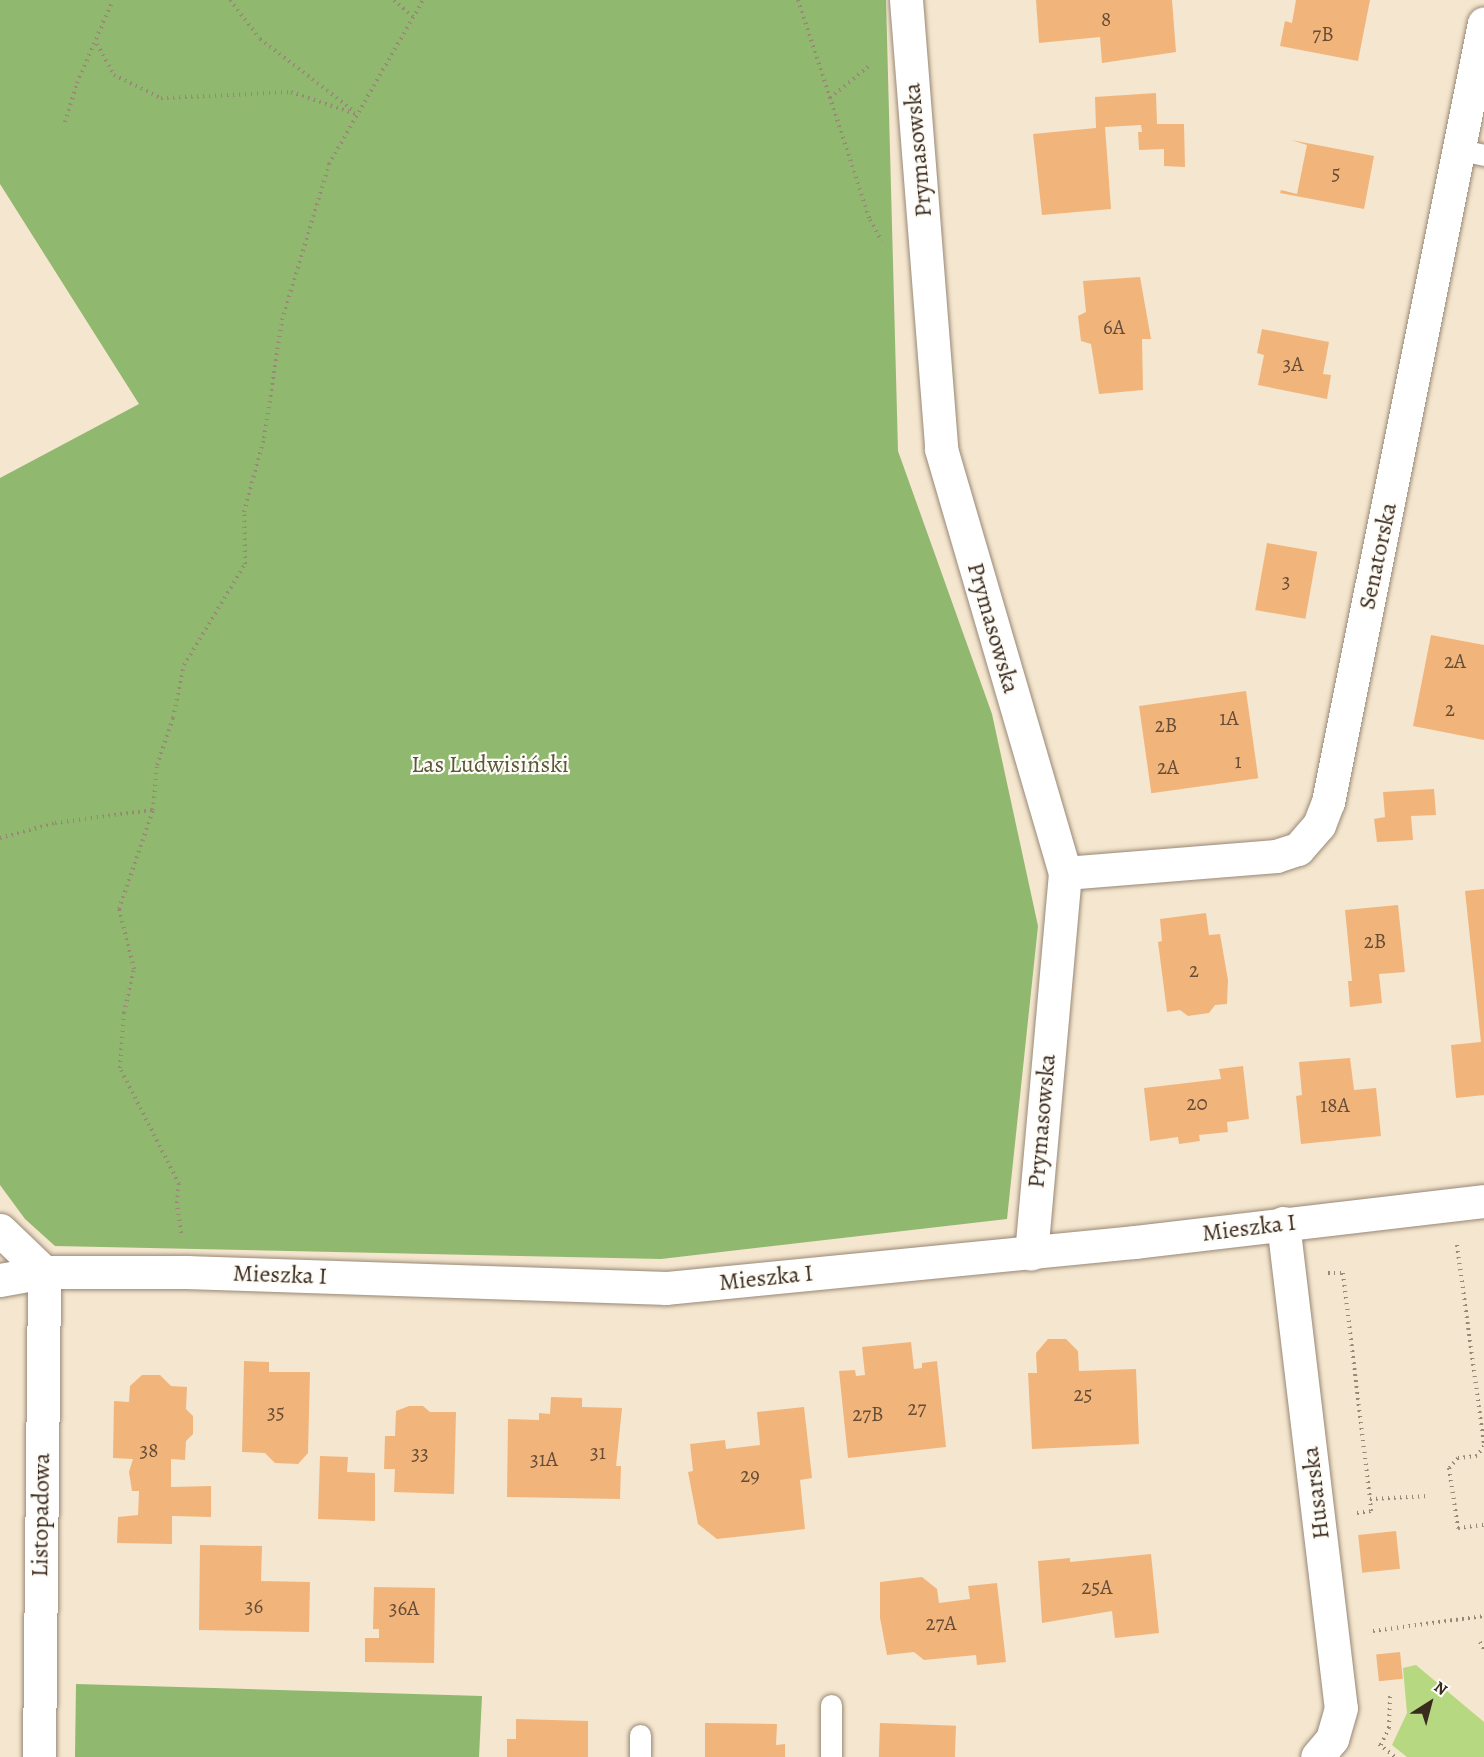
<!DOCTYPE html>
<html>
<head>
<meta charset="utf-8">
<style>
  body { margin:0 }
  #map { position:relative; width:1484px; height:1757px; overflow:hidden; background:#f5e6cf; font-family:Alegreya,serif }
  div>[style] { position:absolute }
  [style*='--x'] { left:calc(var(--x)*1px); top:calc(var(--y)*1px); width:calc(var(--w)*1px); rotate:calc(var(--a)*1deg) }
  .green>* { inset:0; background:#b5d881 }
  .forest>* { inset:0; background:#90b86f }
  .building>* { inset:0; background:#f1b57c; transform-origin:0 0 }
  .path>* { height:4px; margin-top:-2px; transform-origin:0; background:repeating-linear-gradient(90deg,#988876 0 1.5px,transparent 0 6px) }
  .roads { filter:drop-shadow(0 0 2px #988876) drop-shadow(0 0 2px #988876) }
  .service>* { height:21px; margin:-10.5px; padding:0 10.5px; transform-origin:10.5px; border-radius:10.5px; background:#fff }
  .minor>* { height:33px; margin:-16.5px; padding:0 16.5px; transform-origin:16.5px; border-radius:16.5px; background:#fff }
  span { translate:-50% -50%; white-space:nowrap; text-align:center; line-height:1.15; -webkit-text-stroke:4.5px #fdfcf7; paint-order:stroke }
  .number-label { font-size:21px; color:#684d36 }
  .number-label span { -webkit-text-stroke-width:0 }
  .street-label { font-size:24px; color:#3b2a1e }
  .park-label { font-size:24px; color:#5a5637 }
  .north { position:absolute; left:1400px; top:1673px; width:60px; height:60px; -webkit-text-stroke:4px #fdfcf7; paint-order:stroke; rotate:36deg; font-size:16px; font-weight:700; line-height:24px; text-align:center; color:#3b2a1e }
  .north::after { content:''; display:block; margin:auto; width:21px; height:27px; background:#3b2a1e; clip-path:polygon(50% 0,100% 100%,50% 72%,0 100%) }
</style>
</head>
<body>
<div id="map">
  <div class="green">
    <i style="clip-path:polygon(1416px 1665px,1484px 1722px,1484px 1757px,1407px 1757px,1392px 1745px,1407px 1713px,1403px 1668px)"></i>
  </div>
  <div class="forest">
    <i style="clip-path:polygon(0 0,886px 0,898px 451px,992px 714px,1038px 926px,1007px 1219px,661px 1259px,55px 1246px,25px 1219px,0 1185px,0 478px,139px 404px,0 184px)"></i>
    <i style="clip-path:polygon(76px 1684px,482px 1696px,479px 1757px,75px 1757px)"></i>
  </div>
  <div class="building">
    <i style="clip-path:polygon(1036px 0,1172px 0,1176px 52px,1102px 63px,1100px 37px,1039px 43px)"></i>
    <i style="clip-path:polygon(1296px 0,1370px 0,1358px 61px,1280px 46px,1285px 21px,1292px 23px)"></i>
    <i style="clip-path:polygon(1156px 93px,1157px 124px,1184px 124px,1185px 167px,1164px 166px,1164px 149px,1139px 150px,1138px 132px,1142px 132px,1141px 125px,1105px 127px,1111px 209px,1042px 215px,1033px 134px,1096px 128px,1095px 97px)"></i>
    <i style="clip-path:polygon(1291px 140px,1374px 156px,1364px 209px,1280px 193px,1281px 190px,1297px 194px,1307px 145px)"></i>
    <i style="clip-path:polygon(1140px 277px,1151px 339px,1142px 339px,1143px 390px,1099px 394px,1091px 344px,1081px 341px,1078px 316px,1086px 312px,1083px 281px)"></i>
    <i style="clip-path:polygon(1262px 329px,1329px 342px,1323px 374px,1331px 375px,1327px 399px,1258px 385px,1264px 355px,1257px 353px)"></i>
    <i style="left:1267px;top:543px;width:51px;height:68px;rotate:10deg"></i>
    <i style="clip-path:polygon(1431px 635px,1484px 645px,1484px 740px,1413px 726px)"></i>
    <i style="left:1246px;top:691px;width:88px;height:108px;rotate:82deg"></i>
    <i style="clip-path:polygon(1434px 789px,1436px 815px,1411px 816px,1413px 840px,1377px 842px,1374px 819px,1385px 817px,1383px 792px)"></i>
    <i style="clip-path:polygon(1484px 889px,1484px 1095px,1456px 1098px,1451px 1045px,1481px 1042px,1465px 891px)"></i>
    <i style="clip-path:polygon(1398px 905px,1405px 972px,1379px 974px,1382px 1003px,1350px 1007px,1348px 981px,1352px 981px,1345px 910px)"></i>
    <i style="clip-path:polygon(1206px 913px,1209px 935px,1220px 934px,1228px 980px,1227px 1004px,1215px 1005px,1209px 1013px,1188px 1016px,1180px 1010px,1167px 1012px,1158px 942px,1162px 941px,1160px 919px)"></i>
    <i style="clip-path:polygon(1350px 1058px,1354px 1090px,1376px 1088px,1381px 1136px,1301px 1144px,1296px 1096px,1302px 1095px,1299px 1062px)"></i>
    <i style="clip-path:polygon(1243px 1066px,1249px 1119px,1227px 1122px,1228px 1132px,1199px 1135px,1200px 1141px,1179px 1144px,1178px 1137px,1150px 1141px,1144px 1088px,1221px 1079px,1219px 1069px)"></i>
    <i style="clip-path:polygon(1048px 1339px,1066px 1339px,1078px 1351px,1079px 1371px,1136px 1369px,1139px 1444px,1032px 1449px,1028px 1373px,1037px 1373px,1036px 1353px)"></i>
    <i style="clip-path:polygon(911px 1342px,914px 1369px,922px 1368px,922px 1363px,937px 1361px,946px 1447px,848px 1458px,839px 1371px,855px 1370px,856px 1376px,865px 1375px,862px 1347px)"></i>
    <i style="clip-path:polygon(244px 1361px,269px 1362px,269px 1372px,310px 1372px,308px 1453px,298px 1464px,275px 1463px,265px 1453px,242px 1452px)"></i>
    <i style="clip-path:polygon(142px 1375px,160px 1375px,171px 1386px,187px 1387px,186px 1409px,193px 1416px,193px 1434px,186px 1441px,185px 1460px,171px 1459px,171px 1487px,211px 1486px,211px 1517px,172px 1516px,172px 1544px,117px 1543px,118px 1517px,138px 1515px,139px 1491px,132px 1491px,129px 1472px,133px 1459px,113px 1458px,114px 1401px,129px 1402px,130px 1386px)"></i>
    <i style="clip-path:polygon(551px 1397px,582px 1398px,582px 1407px,622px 1408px,616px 1466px,621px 1466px,620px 1499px,507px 1497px,508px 1419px,539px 1420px,539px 1413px,550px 1414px)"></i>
    <i style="clip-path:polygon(409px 1406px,423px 1406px,430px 1412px,456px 1412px,454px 1494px,394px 1492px,395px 1469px,384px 1469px,385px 1436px,395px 1436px,396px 1411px)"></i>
    <i style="clip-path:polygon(804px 1407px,812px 1478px,800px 1480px,805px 1529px,717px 1539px,698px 1524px,688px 1472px,693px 1471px,690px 1444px,725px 1440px,726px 1449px,760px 1445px,757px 1412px)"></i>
    <i style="clip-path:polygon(320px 1456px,348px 1457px,347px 1472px,375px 1473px,375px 1521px,318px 1519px)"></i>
    <i style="left:1396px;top:1531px;width:38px;height:38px;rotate:84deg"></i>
    <i style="clip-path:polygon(200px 1545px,262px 1546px,261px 1581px,310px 1582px,309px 1632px,199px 1630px)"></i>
    <i style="clip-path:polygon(1151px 1554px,1159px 1633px,1115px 1638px,1112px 1611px,1042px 1623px,1038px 1561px,1070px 1558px,1070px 1562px)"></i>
    <i style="clip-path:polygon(922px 1577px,937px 1589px,939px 1603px,970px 1599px,968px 1586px,997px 1583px,1006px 1662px,977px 1665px,976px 1655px,924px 1660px,914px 1652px,887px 1655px,880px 1618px,880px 1582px)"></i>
    <i style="clip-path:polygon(374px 1587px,435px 1588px,434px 1663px,365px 1662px,365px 1638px,379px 1638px,379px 1629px,373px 1629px)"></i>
    <i style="left:1400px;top:1652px;width:27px;height:24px;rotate:84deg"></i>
    <i style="clip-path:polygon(516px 1719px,588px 1721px,588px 1757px,507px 1757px,507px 1739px,516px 1739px)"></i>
    <i style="clip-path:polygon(705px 1723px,777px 1724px,776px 1745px,785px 1744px,785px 1757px,705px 1757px)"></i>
    <i style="left:880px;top:1723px;width:76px;height:34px;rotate:2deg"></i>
  </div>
  <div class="path">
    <i style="--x:230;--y:0;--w:49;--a:52.4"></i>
    <i style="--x:260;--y:39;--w:118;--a:37.5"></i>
    <i style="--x:394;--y:0;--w:27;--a:42"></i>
    <i style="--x:798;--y:0;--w:231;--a:71.9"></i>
    <i style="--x:870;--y:220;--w:24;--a:60"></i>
    <i style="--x:97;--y:44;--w:35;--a:61"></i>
    <i style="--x:114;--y:75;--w:52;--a:26.1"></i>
    <i style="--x:161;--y:98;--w:130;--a:-2.6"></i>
    <i style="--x:291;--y:92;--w:72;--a:18.7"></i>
    <i style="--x:830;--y:98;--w:52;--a:-39.5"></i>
    <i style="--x:65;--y:122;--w:41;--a:-72.9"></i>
    <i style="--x:77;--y:83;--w:90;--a:-66.6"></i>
    <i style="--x:0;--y:838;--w:57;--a:-15.3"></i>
    <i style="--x:55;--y:823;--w:98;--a:-7.6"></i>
    <i style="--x:181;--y:1233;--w:30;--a:-98"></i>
    <i style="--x:177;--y:1203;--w:19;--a:-84"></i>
    <i style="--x:179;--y:1184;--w:130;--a:-117"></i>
    <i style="--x:120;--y:1068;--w:55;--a:-85.8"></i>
    <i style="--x:124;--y:1013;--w:45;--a:-77.2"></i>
    <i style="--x:134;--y:969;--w:62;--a:-104"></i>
    <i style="--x:119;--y:909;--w:105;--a:-71"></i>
    <i style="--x:153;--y:810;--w:45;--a:-84.9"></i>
    <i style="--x:157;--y:765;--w:50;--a:-71.2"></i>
    <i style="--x:173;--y:718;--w:54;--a:-78.3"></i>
    <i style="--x:184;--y:665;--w:118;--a:-58.9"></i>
    <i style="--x:245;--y:564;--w:52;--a:-91.1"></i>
    <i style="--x:244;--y:512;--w:77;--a:-74.9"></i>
    <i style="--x:264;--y:438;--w:119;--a:-81.3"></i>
    <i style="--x:282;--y:320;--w:163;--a:-73.2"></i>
    <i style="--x:329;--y:164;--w:189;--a:-60.2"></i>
    <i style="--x:1457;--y:1245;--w:203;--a:82.3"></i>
    <i style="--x:1484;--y:1446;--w:12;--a:125"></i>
    <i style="--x:1477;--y:1456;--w:19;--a:174"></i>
    <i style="--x:1458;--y:1458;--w:13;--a:132"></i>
    <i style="--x:1449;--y:1468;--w:61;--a:81.5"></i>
    <i style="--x:1458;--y:1528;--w:26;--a:-7"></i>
    <i style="--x:1328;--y:1273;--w:15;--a:0"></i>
    <i style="--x:1343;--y:1273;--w:228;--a:83.2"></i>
    <i style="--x:1370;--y:1499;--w:58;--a:-3"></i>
    <i style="--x:1357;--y:1513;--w:14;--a:-8"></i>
    <i style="--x:1371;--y:1511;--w:12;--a:-95"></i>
    <i style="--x:1373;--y:1631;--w:112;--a:-7.7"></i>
    <i style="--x:1480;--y:1642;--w:8;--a:60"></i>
    <i style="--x:1379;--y:1744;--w:21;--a:39"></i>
    <i style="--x:1381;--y:1745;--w:19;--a:-65"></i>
    <i style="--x:1389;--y:1728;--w:35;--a:-88"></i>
  </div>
  <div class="roads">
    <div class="service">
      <i style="--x:1461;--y:150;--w:24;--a:12"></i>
      <i style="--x:640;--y:1757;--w:22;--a:-90"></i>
      <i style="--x:831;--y:1757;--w:52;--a:-90"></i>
    </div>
    <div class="minor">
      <i style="--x:906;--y:0;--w:450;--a:85.5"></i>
      <i style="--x:941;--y:449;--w:442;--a:73.7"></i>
      <i style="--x:1065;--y:873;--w:382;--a:95.1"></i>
      <i style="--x:1065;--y:873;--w:212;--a:-4.6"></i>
      <i style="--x:1276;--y:856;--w:23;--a:-18"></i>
      <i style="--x:1298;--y:849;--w:32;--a:-49"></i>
      <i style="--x:1319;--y:825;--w:25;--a:-69"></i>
      <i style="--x:1328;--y:802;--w:794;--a:-78.68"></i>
      <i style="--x:1283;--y:1223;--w:488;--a:83.2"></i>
      <i style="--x:1341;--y:1708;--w:32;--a:106"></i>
      <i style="--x:1332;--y:1739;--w:23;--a:130"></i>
      <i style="--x:0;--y:1230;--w:61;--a:43.7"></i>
      <i style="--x:0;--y:1280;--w:45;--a:-10.3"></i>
      <i style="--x:44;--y:1272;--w:143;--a:0"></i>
      <i style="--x:187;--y:1272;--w:479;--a:1.9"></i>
      <i style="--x:666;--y:1288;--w:471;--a:-5.6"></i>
      <i style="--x:1135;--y:1242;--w:351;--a:-6.7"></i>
      <i style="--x:39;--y:1757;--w:485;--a:-89.4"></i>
    </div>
  </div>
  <div class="number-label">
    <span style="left:1106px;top:19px">8</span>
    <span style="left:1323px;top:34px">7B</span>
    <span style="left:1336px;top:173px">5</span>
    <span style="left:1114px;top:327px">6A</span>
    <span style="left:1293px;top:364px">3A</span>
    <span style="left:1286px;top:581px">3</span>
    <span style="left:1455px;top:661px">2A</span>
    <span style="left:1450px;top:709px">2</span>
    <span style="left:1229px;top:718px">1A</span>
    <span style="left:1166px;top:725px">2B</span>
    <span style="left:1238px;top:761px">1</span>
    <span style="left:1168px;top:767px">2A</span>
    <span style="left:1375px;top:941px">2B</span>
    <span style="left:1194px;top:970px">2</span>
    <span style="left:1197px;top:1103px">20</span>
    <span style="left:1335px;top:1105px">18A</span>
    <span style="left:1083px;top:1394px">25</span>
    <span style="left:917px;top:1408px">27</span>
    <span style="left:276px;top:1412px">35</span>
    <span style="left:868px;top:1414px">27B</span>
    <span style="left:149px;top:1450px">38</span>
    <span style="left:598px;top:1452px">31</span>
    <span style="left:420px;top:1453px">33</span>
    <span style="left:544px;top:1459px">31A</span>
    <span style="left:750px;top:1475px">29</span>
    <span style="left:1097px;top:1587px">25A</span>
    <span style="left:254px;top:1606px">36</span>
    <span style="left:404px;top:1608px">36A</span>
    <span style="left:941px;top:1623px">27A</span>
  </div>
  <div class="street-label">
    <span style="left:918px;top:150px;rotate:-95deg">Prymasowska</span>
    <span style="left:1378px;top:556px;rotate:-78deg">Senatorska</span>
    <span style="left:993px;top:628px;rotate:74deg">Prymasowska</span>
    <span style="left:1042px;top:1121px;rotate:-85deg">Prymasowska</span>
    <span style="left:1249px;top:1228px;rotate:-7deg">Mieszka I</span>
    <span style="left:280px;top:1275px;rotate:2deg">Mieszka I</span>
    <span style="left:766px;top:1278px;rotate:-6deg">Mieszka I</span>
    <span style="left:1316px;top:1493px;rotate:-97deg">Husarska</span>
    <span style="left:41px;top:1515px;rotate:-89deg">Listopadowa</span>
  </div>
  <div class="park-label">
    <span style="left:490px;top:765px">Las Ludwisiński</span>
  </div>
  <div class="north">N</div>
</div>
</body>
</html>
